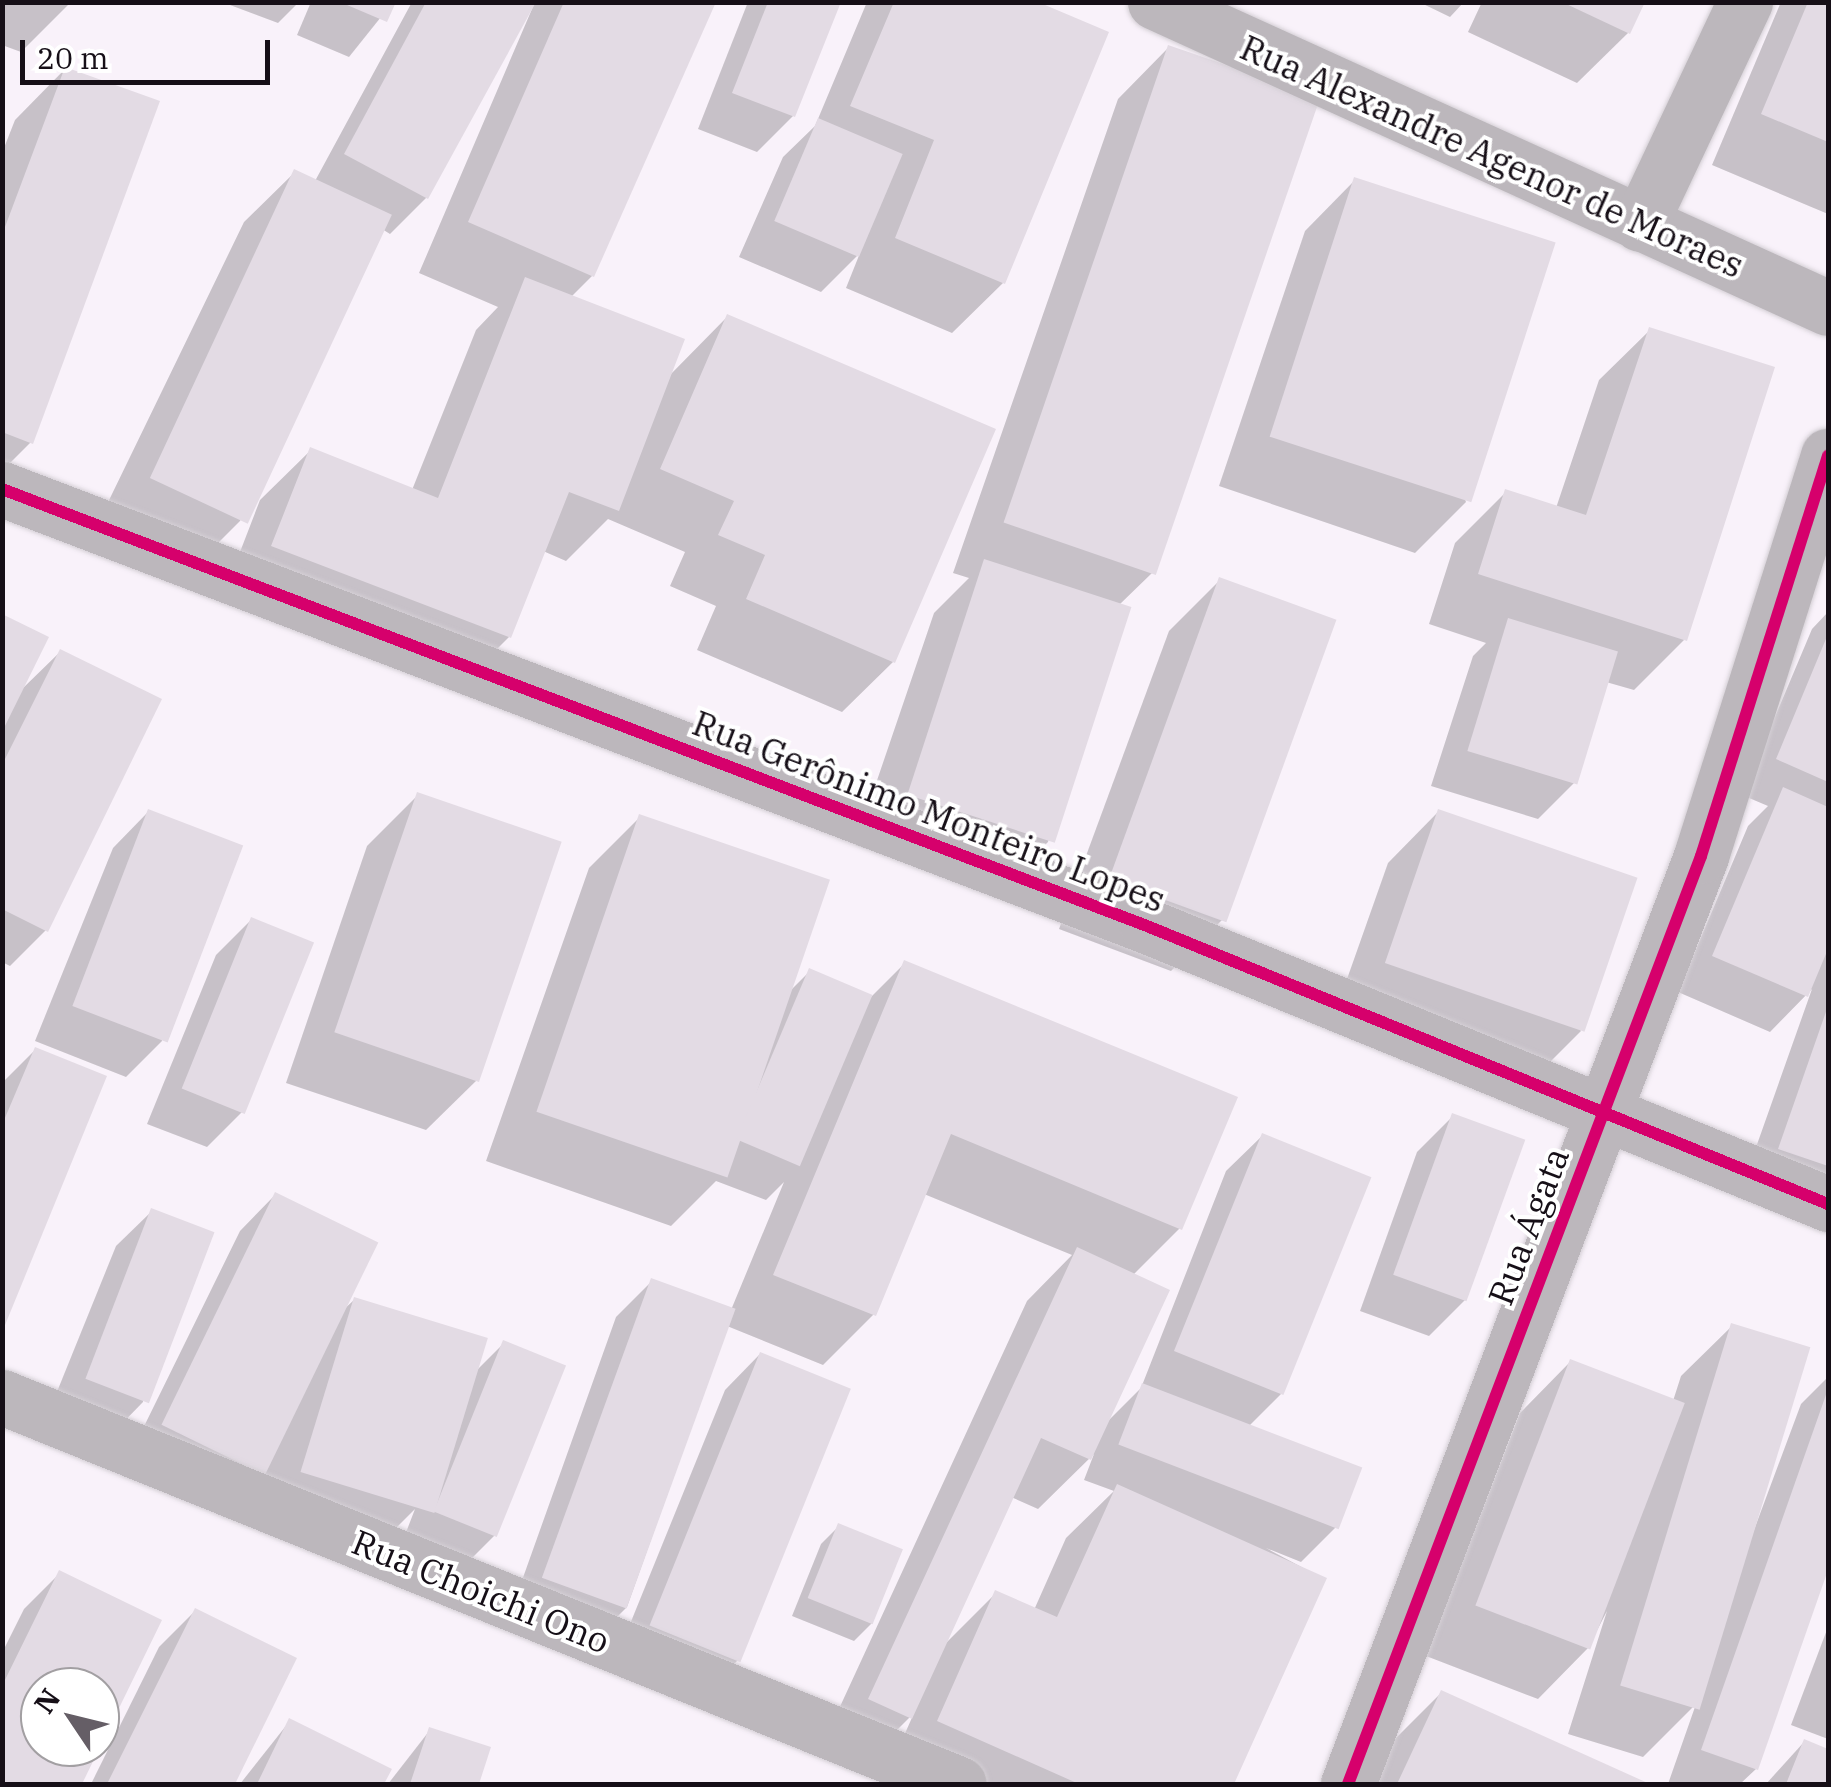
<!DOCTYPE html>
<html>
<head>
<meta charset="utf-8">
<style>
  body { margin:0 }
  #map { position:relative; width:1831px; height:1787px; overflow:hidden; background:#f9f2fa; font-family:"IBM Plex Serif",serif }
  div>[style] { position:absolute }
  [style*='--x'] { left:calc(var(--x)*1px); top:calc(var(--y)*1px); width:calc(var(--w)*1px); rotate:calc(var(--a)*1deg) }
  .shadow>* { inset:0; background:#0003 }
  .building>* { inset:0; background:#e3dbe4; transform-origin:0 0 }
  .roads { filter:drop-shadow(0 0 2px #d4cfd5) drop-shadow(0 0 2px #d4cfd5) }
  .minor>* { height:55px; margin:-27.5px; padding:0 27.5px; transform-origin:27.5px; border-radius:27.5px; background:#bcb7bc }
  .cycleway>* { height:12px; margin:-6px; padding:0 6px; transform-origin:6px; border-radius:6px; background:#d6006c }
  span { translate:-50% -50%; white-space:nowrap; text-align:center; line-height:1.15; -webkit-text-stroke:8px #fff; paint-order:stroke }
  .street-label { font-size:35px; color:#160f17 }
  .frame { position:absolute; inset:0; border:5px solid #160f17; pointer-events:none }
  .north { position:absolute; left:20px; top:1667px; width:100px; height:100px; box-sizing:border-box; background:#fff; border:2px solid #a29fa2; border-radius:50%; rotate:305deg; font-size:28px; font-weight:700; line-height:40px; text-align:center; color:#160f17 }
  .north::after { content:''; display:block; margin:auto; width:35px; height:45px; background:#655e66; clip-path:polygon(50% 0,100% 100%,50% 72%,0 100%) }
  .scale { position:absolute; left:20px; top:40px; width:250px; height:45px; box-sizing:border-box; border:5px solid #160f17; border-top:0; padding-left:12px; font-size:30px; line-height:35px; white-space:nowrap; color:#160f17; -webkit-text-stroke:8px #fff; paint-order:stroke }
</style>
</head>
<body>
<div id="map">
  <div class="shadow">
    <i style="clip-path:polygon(2px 2px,71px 2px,21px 52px,2px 45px)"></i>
    <i style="clip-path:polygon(222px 2px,299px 2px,278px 23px)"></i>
    <i style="clip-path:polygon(311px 2px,393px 2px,349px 57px,297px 35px)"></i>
    <i style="clip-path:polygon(412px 2px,533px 2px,426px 198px,390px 234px,382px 229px,240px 521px,190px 571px,96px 527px,244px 222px,295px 172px,315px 181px)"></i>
    <i style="clip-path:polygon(535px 2px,713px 2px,592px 276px,571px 297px,669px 376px,727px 317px,893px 662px,842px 712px,697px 650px,716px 606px,670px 586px,685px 552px,608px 519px,566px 561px,543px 551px,509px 637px,459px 687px,223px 596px,260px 500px,311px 450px,412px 490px,476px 330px,498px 307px,419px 273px)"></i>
    <i style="clip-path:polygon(748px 2px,839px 2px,793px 116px,757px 152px,698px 129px)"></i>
    <i style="clip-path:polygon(1032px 2px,1003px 283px,952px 333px,846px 288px,860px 253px,821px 292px,739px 257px,783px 157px,815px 126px,867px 2px)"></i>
    <i style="clip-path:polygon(1419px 2px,1464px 2px,1450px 17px)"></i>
    <i style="clip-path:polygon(1482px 2px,1642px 2px,1628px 33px,1577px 83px,1468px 32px)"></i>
    <i style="clip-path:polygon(1781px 2px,1828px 2px,1828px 214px,1712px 165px)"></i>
    <i style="clip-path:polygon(1168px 48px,1152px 573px,1118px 606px,1048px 842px,997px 892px,855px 845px,934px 613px,969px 578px,953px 573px,1118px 99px)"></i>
    <i style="clip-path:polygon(65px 69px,31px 442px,2px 471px,2px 153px,15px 120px)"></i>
    <i style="clip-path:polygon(1355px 180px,1466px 502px,1415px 553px,1219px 486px,1305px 231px)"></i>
    <i style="clip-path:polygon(1650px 330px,1684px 640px,1634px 690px,1606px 682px,1574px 783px,1538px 819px,1431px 786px,1473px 656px,1486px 643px,1429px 624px,1455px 543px,1506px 492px,1556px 508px,1599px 380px)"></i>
    <i style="clip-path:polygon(1220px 580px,1222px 920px,1171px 971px,1059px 929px,1169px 631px)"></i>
    <i style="clip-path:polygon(1828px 612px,1828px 1209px,1743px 1184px,1812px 989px,1770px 1032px,1678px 992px,1748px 826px,1768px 806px,1742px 795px,1812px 629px)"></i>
    <i style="clip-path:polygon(2px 617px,21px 690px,60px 652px,46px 930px,10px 966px,2px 962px)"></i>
    <i style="clip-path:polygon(418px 795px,477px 1080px,426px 1130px,286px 1083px,367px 846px)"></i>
    <i style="clip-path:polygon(148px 812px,162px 1041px,126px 1077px,35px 1041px,113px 848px)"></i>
    <i style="clip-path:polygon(1438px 812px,1581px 1031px,1530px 1082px,1335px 1013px,1388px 863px)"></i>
    <i style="clip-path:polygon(evenodd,640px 817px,786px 995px,810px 971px,871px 997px,905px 963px,1180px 1228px,1132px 1276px,1107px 1422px,1141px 1388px,1226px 1171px,1262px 1136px,1281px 1394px,1248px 1427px,1337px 1526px,1301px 1562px,1266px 1548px,1324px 1579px,1231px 1784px,917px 1784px,888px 1772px,914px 1713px,859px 1768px,820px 1750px,1027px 1301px,1072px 1255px,924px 1194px,874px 1314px,823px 1365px,727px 1326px,627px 1607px,591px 1643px,510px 1614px,616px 1317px,652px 1281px,731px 1310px,784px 1182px,766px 1200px,716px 1181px,671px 1226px,486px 1161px,589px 868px,640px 817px,1094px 1454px,1084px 1480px,1114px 1491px,1066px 1538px,1034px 1610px,996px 1593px,944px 1645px,1011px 1497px,1038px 1509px,1094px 1454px)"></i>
    <i style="clip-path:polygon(251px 920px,243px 1111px,207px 1147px,147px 1124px,216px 955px)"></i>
    <i style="clip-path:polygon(35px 1050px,104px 1078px,2px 1324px,2px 1083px)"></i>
    <i style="clip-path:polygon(1453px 1116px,1465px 1300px,1429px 1336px,1360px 1311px,1417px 1152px)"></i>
    <i style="clip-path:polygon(275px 1195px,342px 1311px,354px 1300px,469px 1378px,504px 1343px,495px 1535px,459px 1571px,400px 1548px,415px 1509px,380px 1544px,127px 1461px,240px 1231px)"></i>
    <i style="clip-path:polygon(152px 1211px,143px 1402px,108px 1438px,48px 1414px,116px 1246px)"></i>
    <i style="clip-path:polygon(1732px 1326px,1726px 1605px,1801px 1404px,1828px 1377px,1828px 1562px,1756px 1769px,1740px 1784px,1668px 1784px,1696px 1704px,1643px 1757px,1568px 1734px,1607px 1611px,1588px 1648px,1538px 1699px,1426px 1656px,1520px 1413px,1570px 1362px,1673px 1401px,1681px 1376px)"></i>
    <i style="clip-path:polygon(760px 1354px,737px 1661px,701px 1697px,615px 1661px,725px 1390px)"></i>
    <i style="clip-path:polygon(839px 1526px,872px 1623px,854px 1641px,792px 1616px,821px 1544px)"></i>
    <i style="clip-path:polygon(60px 1573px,159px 1622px,100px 1742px,100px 1687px,40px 1687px,40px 1747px,97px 1747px,79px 1784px,2px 1784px,2px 1653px,24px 1609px)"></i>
    <i style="clip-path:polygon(195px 1611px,294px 1659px,232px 1784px,91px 1784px,159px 1647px)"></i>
    <i style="clip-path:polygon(1828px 1627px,1828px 1739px,1791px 1725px)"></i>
    <i style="clip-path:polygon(1441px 1693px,1644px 1784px,1372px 1784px,1391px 1743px)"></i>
    <i style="clip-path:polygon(289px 1722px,388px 1770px,381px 1784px,240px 1784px)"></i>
    <i style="clip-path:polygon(430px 1730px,488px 1749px,476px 1784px,388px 1784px)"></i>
    <i style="clip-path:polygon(1804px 1742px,1828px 1751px,1828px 1784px,1766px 1784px)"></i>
  </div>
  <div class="building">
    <i style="clip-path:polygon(340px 2px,396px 2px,387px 22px)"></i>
    <i style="clip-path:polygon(426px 2px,536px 2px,428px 199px,344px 154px)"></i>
    <i style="clip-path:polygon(564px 2px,716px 2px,594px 277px,468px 222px)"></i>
    <i style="clip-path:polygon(768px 2px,841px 2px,795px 117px,732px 93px)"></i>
    <i style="clip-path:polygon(894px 2px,1038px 2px,1109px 32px,1005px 284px,895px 238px,934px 140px,850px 106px)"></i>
    <i style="clip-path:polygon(1562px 2px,1645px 2px,1630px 34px)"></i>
    <i style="clip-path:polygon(1808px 2px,1828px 2px,1828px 142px,1761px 114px)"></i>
    <i style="left:1168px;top:45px;width:161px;height:505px;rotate:19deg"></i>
    <i style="clip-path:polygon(65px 67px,160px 101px,33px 444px,2px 432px,2px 235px)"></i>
    <i style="left:818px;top:118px;width:92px;height:112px;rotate:23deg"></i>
    <i style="left:294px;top:169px;width:108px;height:341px;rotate:25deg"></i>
    <i style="left:1354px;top:177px;width:212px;height:273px;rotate:18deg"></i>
    <i style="clip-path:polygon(525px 277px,685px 339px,619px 511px,569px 492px,511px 638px,271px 546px,310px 447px,438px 498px)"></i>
    <i style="clip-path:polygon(727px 314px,996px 429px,895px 663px,746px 599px,765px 555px,718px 535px,734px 501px,660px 469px)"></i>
    <i style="clip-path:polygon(1649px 327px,1775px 367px,1687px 641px,1478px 574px,1505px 489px,1586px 515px)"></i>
    <i style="left:984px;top:559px;width:155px;height:248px;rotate:18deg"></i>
    <i style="left:1219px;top:577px;width:125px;height:322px;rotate:20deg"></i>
    <i style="clip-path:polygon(2px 614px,49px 637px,2px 732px)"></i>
    <i style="left:1508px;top:618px;width:115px;height:139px;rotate:17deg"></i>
    <i style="clip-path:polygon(1828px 634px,1828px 782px,1776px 759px)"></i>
    <i style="clip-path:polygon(60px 649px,162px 699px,48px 932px,2px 909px,2px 765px)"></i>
    <i style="clip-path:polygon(1783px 787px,1828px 807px,1828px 949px,1808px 997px,1712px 956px)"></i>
    <i style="left:417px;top:792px;width:153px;height:254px;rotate:19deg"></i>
    <i style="left:148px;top:809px;width:102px;height:211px;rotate:21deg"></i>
    <i style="left:1438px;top:809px;width:211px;height:163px;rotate:19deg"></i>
    <i style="left:639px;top:814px;width:202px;height:315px;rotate:19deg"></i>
    <i style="left:251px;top:917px;width:68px;height:185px;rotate:22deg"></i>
    <i style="clip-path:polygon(904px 960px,1238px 1097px,1182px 1230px,951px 1134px,876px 1316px,773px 1275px)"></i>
    <i style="left:809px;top:968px;width:69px;height:186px;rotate:23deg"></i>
    <i style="clip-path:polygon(1828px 1006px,1828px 1166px,1778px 1149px)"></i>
    <i style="clip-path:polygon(35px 1047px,107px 1076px,3px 1330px,2px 1125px)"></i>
    <i style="left:1452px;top:1113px;width:78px;height:172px;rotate:20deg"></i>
    <i style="left:1262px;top:1133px;width:118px;height:235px;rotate:22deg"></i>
    <i style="left:275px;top:1192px;width:115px;height:259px;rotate:26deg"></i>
    <i style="left:151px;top:1208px;width:68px;height:183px;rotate:21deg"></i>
    <i style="clip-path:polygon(1077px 1247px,1170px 1290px,1091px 1460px,1041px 1438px,912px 1719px,868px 1699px)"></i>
    <i style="left:651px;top:1278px;width:90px;height:319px;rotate:20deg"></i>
    <i style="left:354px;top:1297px;width:140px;height:183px;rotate:17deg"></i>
    <i style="left:1731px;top:1323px;width:83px;height:379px;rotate:17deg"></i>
    <i style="left:503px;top:1340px;width:68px;height:185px;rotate:22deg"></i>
    <i style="left:760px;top:1352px;width:98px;height:295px;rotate:22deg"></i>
    <i style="left:1570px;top:1359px;width:123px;height:264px;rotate:21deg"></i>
    <i style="left:1142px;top:1383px;width:236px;height:66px;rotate:21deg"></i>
    <i style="clip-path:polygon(1828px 1389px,1828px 1570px,1758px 1770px,1701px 1750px)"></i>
    <i style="clip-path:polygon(1117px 1484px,1327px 1578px,1234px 1784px,1079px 1784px,937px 1721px,995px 1590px,1057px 1617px)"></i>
    <i style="left:838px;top:1523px;width:70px;height:81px;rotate:22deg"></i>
    <i style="clip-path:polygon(evenodd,59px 1570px,162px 1620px,82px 1784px,2px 1784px,2px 1686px,59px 1570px,40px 1687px,100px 1687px,100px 1747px,40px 1747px,40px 1687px)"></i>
    <i style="clip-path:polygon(195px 1608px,297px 1658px,235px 1784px,107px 1784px)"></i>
    <i style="clip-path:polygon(1441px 1690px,1650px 1784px,1397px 1784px)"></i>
    <i style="clip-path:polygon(289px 1718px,392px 1769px,384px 1784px,257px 1784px)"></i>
    <i style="clip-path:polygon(429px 1727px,491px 1747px,479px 1784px,410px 1784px)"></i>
    <i style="clip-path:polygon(1804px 1739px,1828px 1749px,1828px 1784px,1786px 1784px)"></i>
  </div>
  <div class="roads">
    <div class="minor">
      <i style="--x:1155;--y:2;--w:739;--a:24.45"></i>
      <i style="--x:1640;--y:224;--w:246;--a:-64.7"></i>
      <i style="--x:2;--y:489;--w:1226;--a:20.89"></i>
      <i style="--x:1147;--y:926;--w:736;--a:22.21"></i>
      <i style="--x:2;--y:1397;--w:1032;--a:22.02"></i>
      <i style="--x:1348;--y:1784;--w:993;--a:-69.17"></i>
      <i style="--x:1701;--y:856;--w:420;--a:-72.4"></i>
    </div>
  </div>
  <div class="cycleway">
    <i style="--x:2;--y:489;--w:1226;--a:20.89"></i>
    <i style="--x:1147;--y:926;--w:736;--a:22.21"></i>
    <i style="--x:1348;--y:1784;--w:993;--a:-69.17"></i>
    <i style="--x:1701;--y:856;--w:420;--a:-72.4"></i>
  </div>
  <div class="street-label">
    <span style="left:1492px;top:156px;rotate:24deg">Rua Alexandre Agenor de Moraes</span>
    <span style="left:929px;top:811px;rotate:21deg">Rua Gerônimo Monteiro Lopes</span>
    <span style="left:1528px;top:1226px;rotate:-69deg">Rua Ágata</span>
    <span style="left:481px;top:1591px;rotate:22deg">Rua Choichi Ono</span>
  </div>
  <div class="frame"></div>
  <div class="north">N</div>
  <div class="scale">20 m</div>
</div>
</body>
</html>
